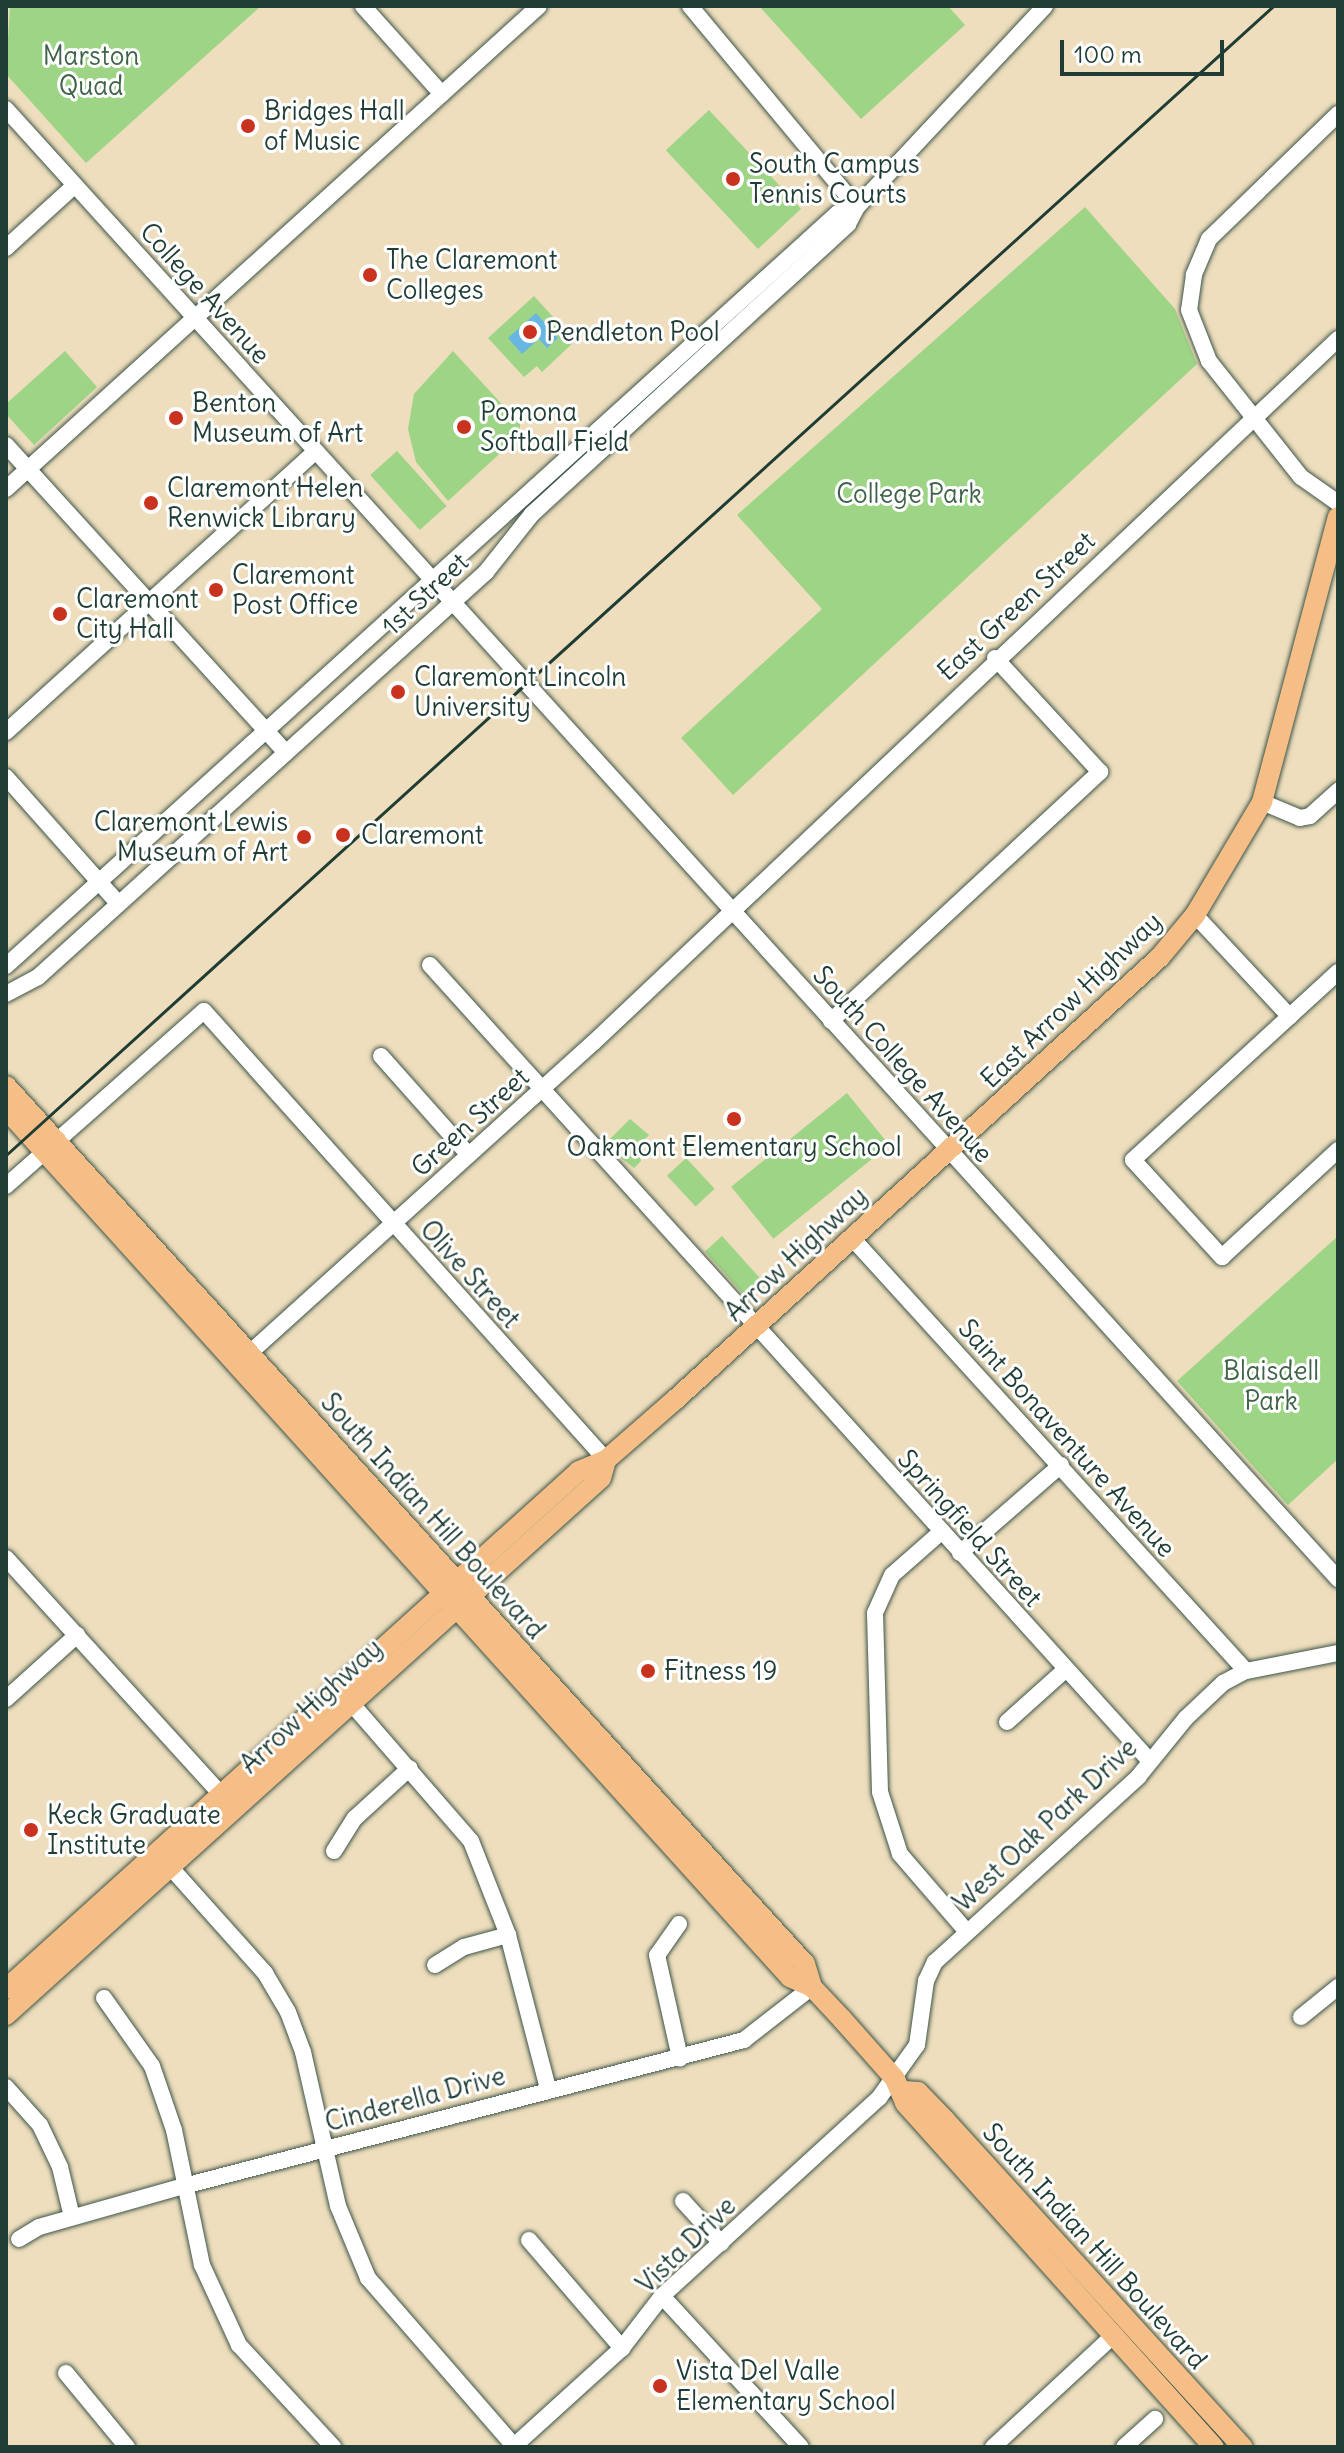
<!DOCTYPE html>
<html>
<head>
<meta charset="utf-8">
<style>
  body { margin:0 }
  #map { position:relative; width:1344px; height:2453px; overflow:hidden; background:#eedebd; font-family:Delius,sans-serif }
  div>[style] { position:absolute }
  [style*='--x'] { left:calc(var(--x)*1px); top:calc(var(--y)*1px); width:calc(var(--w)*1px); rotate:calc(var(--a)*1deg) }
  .green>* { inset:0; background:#9ed485; transform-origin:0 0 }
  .water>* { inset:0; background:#68b6e2 }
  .roads { filter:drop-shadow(0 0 2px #3e5549) drop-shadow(0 0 2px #3e5549) }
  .minor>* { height:16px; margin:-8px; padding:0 8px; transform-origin:8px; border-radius:8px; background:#fff }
  .major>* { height:20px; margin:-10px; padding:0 10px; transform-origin:10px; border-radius:10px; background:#f6be87 }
  .rail>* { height:3px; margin:-1.5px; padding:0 1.5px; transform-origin:1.5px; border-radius:1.5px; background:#1f3d34 }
  .dots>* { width:22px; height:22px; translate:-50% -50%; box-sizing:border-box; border:4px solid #fff; border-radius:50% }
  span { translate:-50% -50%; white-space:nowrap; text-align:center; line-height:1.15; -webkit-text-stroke:6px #fff; paint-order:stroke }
  .park-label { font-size:26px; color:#3f6348 }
  .poi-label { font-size:26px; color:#1f3d34 }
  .left { translate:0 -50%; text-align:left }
  .right { translate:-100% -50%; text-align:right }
  .street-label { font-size:26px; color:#1f3d34 }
  .frame { position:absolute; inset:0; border:8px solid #1f3d34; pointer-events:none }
  .scale { position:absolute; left:1060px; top:40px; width:164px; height:36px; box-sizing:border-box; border:4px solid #1f3d34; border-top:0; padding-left:10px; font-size:24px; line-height:28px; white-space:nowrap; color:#1f3d34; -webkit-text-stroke:6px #fff; paint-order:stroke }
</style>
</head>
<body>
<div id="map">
  <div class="green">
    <i style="clip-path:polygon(10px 6px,261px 6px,86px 163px,6px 74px)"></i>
    <i style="clip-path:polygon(759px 6px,948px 6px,965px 25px,861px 119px)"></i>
    <i style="left:709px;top:110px;width:135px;height:59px;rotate:47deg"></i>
    <i style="clip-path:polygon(1085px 207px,1175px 309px,1197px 364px,733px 795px,681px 738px,822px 609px,737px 515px)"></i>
    <i style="clip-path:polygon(534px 296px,575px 341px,542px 372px,537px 366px,524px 377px,488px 338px)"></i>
    <i style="clip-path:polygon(65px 351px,97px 387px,34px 445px,6px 414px,6px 404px)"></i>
    <i style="clip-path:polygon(453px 351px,520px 424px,520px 435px,448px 501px,416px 462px,408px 429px,414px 394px)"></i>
    <i style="left:397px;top:451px;width:74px;height:36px;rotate:48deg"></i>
    <i style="left:847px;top:1093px;width:67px;height:149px;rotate:51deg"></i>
    <i style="clip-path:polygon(630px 1119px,649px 1135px,636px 1148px,641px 1161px,634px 1168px,604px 1145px)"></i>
    <i style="left:686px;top:1158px;width:42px;height:26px;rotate:47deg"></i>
    <i style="left:722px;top:1236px;width:58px;height:23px;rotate:48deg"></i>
    <i style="clip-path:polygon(1338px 1236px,1338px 1459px,1288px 1505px,1177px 1381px)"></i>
  </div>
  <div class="water">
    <i style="clip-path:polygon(536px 313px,558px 338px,547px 348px,539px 339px,522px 354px,508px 338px)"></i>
  </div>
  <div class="roads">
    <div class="minor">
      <i style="--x:363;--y:6;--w:118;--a:48.1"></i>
      <i style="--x:690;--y:6;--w:261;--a:50.3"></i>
      <i style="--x:6;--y:109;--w:1984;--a:47.82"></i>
      <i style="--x:1338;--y:114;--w:180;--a:135.9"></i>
      <i style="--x:1209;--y:239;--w:39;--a:113"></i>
      <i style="--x:1194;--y:275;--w:35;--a:98"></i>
      <i style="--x:1189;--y:310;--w:55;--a:68.6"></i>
      <i style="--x:1209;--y:361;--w:148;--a:51.6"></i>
      <i style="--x:1301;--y:477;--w:45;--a:35.1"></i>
      <i style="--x:6;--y:248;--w:93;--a:-42.4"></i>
      <i style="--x:6;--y:445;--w:416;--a:47.7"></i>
      <i style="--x:6;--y:489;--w:719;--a:-42.18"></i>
      <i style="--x:6;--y:732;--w:417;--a:-42.2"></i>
      <i style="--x:6;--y:777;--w:169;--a:48.4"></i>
      <i style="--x:1262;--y:802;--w:41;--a:22.8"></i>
      <i style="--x:1300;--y:818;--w:10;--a:-11"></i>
      <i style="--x:1310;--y:816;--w:38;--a:-42"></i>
      <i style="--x:1195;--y:915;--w:139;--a:47"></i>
      <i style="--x:430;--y:965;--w:1073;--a:47.87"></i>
      <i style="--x:6;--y:966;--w:1122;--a:-42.15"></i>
      <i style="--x:838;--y:213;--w:20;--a:-18"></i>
      <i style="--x:1338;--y:972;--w:278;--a:137.5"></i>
      <i style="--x:1133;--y:1160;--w:132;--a:47.5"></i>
      <i style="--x:1222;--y:1257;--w:158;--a:-42.7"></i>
      <i style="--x:6;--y:994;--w:36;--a:-28"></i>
      <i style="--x:38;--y:977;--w:604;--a:-42.11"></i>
      <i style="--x:486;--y:572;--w:74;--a:-51.6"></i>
      <i style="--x:532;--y:514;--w:429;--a:-42.5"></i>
      <i style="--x:848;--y:224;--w:19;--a:-62"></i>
      <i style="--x:857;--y:207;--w:275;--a:-46.9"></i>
      <i style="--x:831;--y:1021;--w:367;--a:-42.8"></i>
      <i style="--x:1100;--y:772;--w:155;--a:-132.6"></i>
      <i style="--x:381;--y:1056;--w:132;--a:48.4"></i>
      <i style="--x:6;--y:1186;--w:264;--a:-41.5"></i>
      <i style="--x:204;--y:1011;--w:603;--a:48.16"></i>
      <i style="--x:852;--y:1238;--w:585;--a:47.7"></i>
      <i style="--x:242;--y:1360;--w:473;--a:-42.1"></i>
      <i style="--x:593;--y:1043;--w:1025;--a:-43.38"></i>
      <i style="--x:941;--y:1532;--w:65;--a:138.7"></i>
      <i style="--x:892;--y:1575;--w:42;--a:114.1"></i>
      <i style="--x:875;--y:1613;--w:179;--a:88.4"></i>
      <i style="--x:880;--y:1792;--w:65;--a:72.1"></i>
      <i style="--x:900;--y:1854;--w:103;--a:49.3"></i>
      <i style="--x:960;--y:1553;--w:134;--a:-41.1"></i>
      <i style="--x:6;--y:1558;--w:330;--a:47.7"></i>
      <i style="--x:345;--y:1696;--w:192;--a:49"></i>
      <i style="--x:471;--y:1841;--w:101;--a:68.5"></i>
      <i style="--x:508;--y:1935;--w:159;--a:75.4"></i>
      <i style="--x:6;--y:1699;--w:96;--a:-42"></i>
      <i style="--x:1007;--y:1722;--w:79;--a:-41.9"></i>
      <i style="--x:334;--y:1851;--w:39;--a:-58"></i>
      <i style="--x:355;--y:1818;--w:74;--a:-42.3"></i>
      <i style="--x:164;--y:1860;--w:152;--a:48.2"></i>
      <i style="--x:265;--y:1973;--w:45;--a:59.5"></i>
      <i style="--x:288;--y:2012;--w:43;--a:69.4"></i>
      <i style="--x:303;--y:2052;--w:158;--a:77.2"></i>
      <i style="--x:338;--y:2206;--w:78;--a:67.4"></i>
      <i style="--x:368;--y:2278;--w:223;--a:49"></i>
      <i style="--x:679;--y:1924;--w:38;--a:125"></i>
      <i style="--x:657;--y:1955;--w:106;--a:77.4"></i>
      <i style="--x:435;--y:1965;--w:34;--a:-32"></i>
      <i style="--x:464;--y:1947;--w:46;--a:-15.3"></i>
      <i style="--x:104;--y:1998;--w:83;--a:54.8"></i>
      <i style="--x:152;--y:2066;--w:68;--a:71"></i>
      <i style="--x:174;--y:2130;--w:138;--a:78.3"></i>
      <i style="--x:202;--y:2265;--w:88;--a:65.2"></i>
      <i style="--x:239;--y:2345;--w:139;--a:47.3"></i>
      <i style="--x:1301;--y:2017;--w:48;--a:-39"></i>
      <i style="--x:6;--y:2087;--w:51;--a:48.2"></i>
      <i style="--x:40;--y:2125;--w:47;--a:64.5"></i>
      <i style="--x:60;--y:2167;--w:51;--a:76.5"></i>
      <i style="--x:683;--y:2201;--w:57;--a:47.9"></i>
      <i style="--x:19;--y:2239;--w:23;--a:-31"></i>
      <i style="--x:39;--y:2227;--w:151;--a:-15.8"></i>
      <i style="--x:184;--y:2186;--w:579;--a:-14.61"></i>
      <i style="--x:744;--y:2040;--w:86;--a:-37.9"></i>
      <i style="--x:529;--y:2240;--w:143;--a:49.3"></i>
      <i style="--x:662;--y:2296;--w:205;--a:47.4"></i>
      <i style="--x:66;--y:2373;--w:96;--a:50.5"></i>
      <i style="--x:513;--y:2447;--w:147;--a:-42.2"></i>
      <i style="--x:622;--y:2348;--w:66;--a:-52.4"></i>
      <i style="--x:662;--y:2296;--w:294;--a:-42.4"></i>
      <i style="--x:879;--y:2098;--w:65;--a:-54.4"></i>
      <i style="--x:917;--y:2045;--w:65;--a:-82"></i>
      <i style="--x:926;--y:1981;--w:21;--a:-65"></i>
      <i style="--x:935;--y:1962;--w:275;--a:-42.3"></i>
      <i style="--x:1138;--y:1777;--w:76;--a:-50.9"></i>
      <i style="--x:1186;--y:1718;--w:51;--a:-43.4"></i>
      <i style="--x:1223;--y:1683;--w:26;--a:-28"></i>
      <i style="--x:1246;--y:1671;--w:94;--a:-11.1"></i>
      <i style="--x:993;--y:2447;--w:165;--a:-42.8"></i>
      <i style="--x:1124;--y:2447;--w:42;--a:-42.1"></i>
    </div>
    <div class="major">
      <i style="--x:6;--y:1086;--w:1187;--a:47.7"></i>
      <i style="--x:805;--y:1964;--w:24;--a:73"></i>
      <i style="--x:6;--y:1109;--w:1170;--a:47.91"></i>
      <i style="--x:790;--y:1977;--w:24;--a:24"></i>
      <i style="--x:812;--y:1987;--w:44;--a:46.8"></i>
      <i style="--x:842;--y:2019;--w:80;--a:48.5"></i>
      <i style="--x:895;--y:2079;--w:26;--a:67"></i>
      <i style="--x:905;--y:2103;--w:462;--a:48.1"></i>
      <i style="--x:6;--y:1989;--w:772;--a:-42.11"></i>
      <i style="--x:579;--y:1471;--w:29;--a:-22"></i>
      <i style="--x:606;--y:1460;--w:93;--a:-41.1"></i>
      <i style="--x:676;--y:1399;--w:655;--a:-42.4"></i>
      <i style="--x:1160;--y:957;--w:55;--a:-50.2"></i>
      <i style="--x:1195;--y:915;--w:131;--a:-59.3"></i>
      <i style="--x:1262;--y:802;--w:295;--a:-75.1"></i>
      <i style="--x:6;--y:2015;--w:801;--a:-42.07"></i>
      <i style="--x:601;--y:1478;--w:19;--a:-74"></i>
      <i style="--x:904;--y:2091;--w:14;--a:4"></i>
      <i style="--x:918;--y:2092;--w:39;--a:46"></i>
      <i style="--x:945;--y:2120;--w:442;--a:47.7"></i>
    </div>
  </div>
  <div class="rail">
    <i style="--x:6;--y:1155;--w:1710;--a:-42.2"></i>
  </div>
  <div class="dots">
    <i style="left:248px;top:126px;background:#c8321e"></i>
    <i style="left:733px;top:179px;background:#c8321e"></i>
    <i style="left:370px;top:275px;background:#c8321e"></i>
    <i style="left:530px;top:332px;background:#c8321e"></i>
    <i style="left:176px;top:418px;background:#c8321e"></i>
    <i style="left:464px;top:427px;background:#c8321e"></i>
    <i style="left:151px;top:503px;background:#c8321e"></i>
    <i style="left:216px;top:590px;background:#c8321e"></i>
    <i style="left:60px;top:614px;background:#c8321e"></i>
    <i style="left:398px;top:692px;background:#c8321e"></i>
    <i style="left:343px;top:835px;background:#c8321e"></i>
    <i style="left:304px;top:837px;background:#c8321e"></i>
    <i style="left:734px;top:1119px;background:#c8321e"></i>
    <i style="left:648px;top:1671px;background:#c8321e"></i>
    <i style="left:31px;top:1830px;background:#c8321e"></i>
    <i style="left:660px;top:2386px;background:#c8321e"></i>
  </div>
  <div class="park-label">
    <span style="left:91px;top:71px">Marston<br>Quad</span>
    <span style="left:909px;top:494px">College Park</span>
    <span style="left:1271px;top:1386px">Blaisdell<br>Park</span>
  </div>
  <div class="poi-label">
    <span class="left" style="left:264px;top:126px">Bridges Hall<br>of Music</span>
    <span class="left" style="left:749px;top:179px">South Campus<br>Tennis Courts</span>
    <span class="left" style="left:386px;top:275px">The Claremont<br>Colleges</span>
    <span class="left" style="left:546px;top:332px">Pendleton Pool</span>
    <span class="left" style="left:192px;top:418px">Benton<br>Museum of Art</span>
    <span class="left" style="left:480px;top:427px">Pomona<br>Softball Field</span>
    <span class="left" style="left:167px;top:503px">Claremont Helen<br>Renwick Library</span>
    <span class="left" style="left:232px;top:590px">Claremont<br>Post Office</span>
    <span class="left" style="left:76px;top:614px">Claremont<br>City Hall</span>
    <span class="left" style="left:414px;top:692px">Claremont Lincoln<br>University</span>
    <span class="right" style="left:288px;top:837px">Claremont Lewis<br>Museum of Art</span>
    <span class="left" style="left:361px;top:835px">Claremont</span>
    <span style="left:734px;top:1147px">Oakmont Elementary School</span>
    <span class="left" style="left:664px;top:1671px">Fitness 19</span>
    <span class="left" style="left:47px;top:1830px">Keck Graduate<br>Institute</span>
    <span class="left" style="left:676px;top:2386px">Vista Del Valle<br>Elementary School</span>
  </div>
  <div class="street-label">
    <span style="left:205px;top:293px;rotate:48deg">College Avenue</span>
    <span style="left:425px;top:594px;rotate:-43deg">1st Street</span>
    <span style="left:1016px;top:606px;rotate:-43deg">East Green Street</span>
    <span style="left:1071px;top:1000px;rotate:-44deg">East Arrow Highway</span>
    <span style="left:903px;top:1064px;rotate:48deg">South College Avenue</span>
    <span style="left:470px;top:1122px;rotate:-42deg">Green Street</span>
    <span style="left:796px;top:1254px;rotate:-43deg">Arrow Highway</span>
    <span style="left:470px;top:1274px;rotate:48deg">Olive Street</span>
    <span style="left:1067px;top:1438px;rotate:48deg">Saint Bonaventure Avenue</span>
    <span style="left:433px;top:1516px;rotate:48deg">South Indian Hill Boulevard</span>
    <span style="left:970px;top:1528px;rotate:48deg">Springfield Street</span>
    <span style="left:311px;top:1706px;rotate:-43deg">Arrow Highway</span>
    <span style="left:1045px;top:1825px;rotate:-43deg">West Oak Park Drive</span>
    <span style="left:415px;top:2099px;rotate:-15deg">Cinderella Drive</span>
    <span style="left:686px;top:2245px;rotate:-44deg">Vista Drive</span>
    <span style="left:1095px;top:2246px;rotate:48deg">South Indian Hill Boulevard</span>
  </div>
  <div class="frame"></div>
  <div class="scale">100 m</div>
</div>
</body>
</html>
